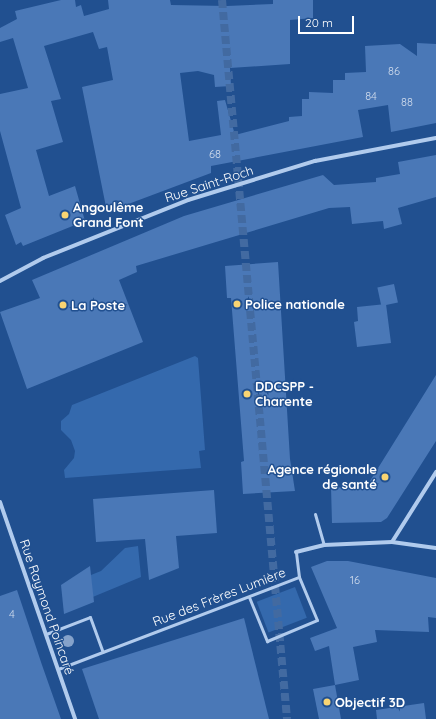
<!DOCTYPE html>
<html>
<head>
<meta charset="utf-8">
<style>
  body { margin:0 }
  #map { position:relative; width:436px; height:719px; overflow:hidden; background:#215090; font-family:Quicksand,sans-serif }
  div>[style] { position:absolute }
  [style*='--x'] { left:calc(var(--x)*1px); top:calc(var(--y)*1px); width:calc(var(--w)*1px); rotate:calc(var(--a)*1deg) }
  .green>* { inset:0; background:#3469ad; transform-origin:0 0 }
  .building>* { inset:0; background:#4a78b7; transform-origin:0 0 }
  .secondary-tunnel>* { height:8px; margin-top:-4px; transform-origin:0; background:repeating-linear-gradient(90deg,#426aa1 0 8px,transparent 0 12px) }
  .service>* { height:3px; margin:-1.5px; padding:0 1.5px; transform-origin:1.5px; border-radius:1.5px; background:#b1cbed }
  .minor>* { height:4px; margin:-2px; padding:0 2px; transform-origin:2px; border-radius:2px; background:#b1cbed }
  .trees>* { width:12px; height:12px; margin:-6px; border-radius:50%; background:#85a2ca }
  .dots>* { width:11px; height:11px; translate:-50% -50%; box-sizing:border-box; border:2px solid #215090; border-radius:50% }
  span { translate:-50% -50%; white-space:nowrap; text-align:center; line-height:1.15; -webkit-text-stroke:3px #215090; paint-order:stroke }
  .number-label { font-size:11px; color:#d2dded }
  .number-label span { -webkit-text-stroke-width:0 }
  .street-label { font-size:13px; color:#fff }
  .poi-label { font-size:13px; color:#fff; font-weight:700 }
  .left { translate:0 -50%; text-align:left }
  .right { translate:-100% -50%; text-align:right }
  .scale { position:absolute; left:298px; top:16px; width:56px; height:18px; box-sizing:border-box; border:2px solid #fff; border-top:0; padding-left:5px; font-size:12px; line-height:14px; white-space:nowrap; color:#fff; -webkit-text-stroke:3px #215090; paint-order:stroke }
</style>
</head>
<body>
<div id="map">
  <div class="green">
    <i style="clip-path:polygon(195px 356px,198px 358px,205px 450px,199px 451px,201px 468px,65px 478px,64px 470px,74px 458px,75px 451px,71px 440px,61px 430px,61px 421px,69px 414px,72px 405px)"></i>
    <i style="clip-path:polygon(138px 546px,141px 577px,71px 606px,91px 575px,101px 571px,125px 548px)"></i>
    <i style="left:295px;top:587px;width:33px;height:41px;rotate:69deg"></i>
  </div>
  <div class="building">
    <i style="clip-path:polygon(61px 0,75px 0,76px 7px,81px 5px,84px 16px,109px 9px,108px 0,170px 0,171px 5px,227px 6px,273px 4px,273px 0,313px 0,313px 18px,290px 20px,290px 64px,230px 68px,231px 86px,215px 87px,214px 75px,198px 71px,180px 73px,189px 141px,221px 135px,217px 101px,225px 100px,235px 135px,289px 121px,289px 117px,302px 116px,302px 99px,309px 99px,309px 92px,333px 93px,333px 80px,345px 80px,345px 73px,366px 72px,365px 46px,400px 44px,417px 56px,417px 43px,436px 44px,436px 123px,391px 132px,388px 105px,358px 110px,363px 137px,211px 166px,211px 173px,107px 212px,82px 87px,113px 80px,107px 47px,99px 49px,93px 32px,44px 46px,61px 99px,51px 101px,63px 142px,36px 150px,49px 196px,75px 186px,85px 221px,23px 246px,21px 242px,16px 245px,5px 215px,21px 208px,0 131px,0 94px,28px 88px,13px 38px,0 42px,0 28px,17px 19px,15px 11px)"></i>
    <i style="clip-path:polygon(436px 155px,436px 197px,398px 208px,402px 224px,384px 229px,383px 221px,352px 224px,350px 207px,329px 208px,136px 266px,137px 272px,119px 280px,143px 342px,27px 389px,0 312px,40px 298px,32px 280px,184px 216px,323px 175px,334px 185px,376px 182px,376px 178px,400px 174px,398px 162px)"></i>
    <i style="clip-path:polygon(278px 262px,290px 459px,295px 491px,243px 494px,241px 462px,244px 461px,231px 298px,227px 298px,225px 266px)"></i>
    <i style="left:394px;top:284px;width:19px;height:17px;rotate:78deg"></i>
    <i style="clip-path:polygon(386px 304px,391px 343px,357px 347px,354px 322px,358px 321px,357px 307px)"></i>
    <i style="clip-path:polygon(436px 375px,436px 441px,387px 518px,381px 522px,332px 523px,331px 487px,365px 489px)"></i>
    <i style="clip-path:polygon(214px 490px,217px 533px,176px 536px,179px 568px,149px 580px,145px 539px,96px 542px,93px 499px)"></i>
    <i style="clip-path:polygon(327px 561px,348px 561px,436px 578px,436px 618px,428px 617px,429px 632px,375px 630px,377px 642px,353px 647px,359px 680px,335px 685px,329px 646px,315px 651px,310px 638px,337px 628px,311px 567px)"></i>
    <i style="clip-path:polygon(90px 566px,94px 602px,64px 614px,61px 585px)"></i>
    <i style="clip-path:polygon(17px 590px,42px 665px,61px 719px,0 719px,0 596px)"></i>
    <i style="clip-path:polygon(244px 618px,269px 719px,99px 719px,82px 669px)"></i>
    <i style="clip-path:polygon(335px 685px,341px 719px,319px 719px,313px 689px)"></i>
    <i style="clip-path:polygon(424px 703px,426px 719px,377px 719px,376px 710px)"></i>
  </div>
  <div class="secondary-tunnel">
    <i style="--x:222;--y:0;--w:722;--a:84.83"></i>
  </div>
  <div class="service">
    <i style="--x:315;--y:514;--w:32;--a:74"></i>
    <i style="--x:249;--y:597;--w:48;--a:67.8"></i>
    <i style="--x:267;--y:641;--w:54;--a:-22.8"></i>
    <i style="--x:317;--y:620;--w:47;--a:-112.7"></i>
    <i style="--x:46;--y:634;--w:47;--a:-21.1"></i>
    <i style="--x:90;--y:617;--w:37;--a:70"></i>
    <i style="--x:58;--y:669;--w:258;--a:-20.9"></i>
    <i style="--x:299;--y:577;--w:25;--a:-97"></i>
  </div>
  <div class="minor">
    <i style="--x:0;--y:281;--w:49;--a:-28.1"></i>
    <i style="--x:43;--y:258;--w:156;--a:-21.8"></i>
    <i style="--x:188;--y:200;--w:133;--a:-17.1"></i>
    <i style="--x:315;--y:161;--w:123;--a:-10.8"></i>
    <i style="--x:0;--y:502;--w:230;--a:70.9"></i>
    <i style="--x:392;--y:542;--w:83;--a:-57.8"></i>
    <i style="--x:296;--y:552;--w:29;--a:-14"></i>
    <i style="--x:324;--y:545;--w:68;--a:-2.5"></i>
    <i style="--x:392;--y:542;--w:44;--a:7.8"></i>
  </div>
  <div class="trees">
    <i style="left:68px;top:641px"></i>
  </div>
  <div class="dots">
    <i style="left:65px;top:215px;background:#f9d472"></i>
    <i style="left:237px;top:304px;background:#f9d472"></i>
    <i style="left:63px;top:305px;background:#f9d472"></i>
    <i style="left:247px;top:394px;background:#f9d472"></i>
    <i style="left:385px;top:477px;background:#f9d472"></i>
    <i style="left:327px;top:702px;background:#f9d472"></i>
  </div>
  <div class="number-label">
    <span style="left:394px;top:71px">86</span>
    <span style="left:371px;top:96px">84</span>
    <span style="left:407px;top:102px">88</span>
    <span style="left:215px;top:154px">68</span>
    <span style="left:355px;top:580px">16</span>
    <span style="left:12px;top:614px">4</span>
  </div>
  <div class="street-label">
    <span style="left:209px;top:184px;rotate:-18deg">Rue Saint-Roch</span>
    <span style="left:219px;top:597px;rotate:-21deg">Rue des Frères Lumière</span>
    <span style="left:47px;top:607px;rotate:71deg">Rue Raymond Poincaré</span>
  </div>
  <div class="poi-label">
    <span class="left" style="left:73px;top:215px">Angoulême<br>Grand Font</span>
    <span class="left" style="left:245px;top:304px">Police nationale</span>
    <span class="left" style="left:71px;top:305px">La Poste</span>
    <span class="left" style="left:255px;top:394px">DDCSPP -<br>Charente</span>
    <span class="right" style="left:377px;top:477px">Agence régionale<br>de santé</span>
    <span class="left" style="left:335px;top:702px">Objectif 3D</span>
  </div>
  <div class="scale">20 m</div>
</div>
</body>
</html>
